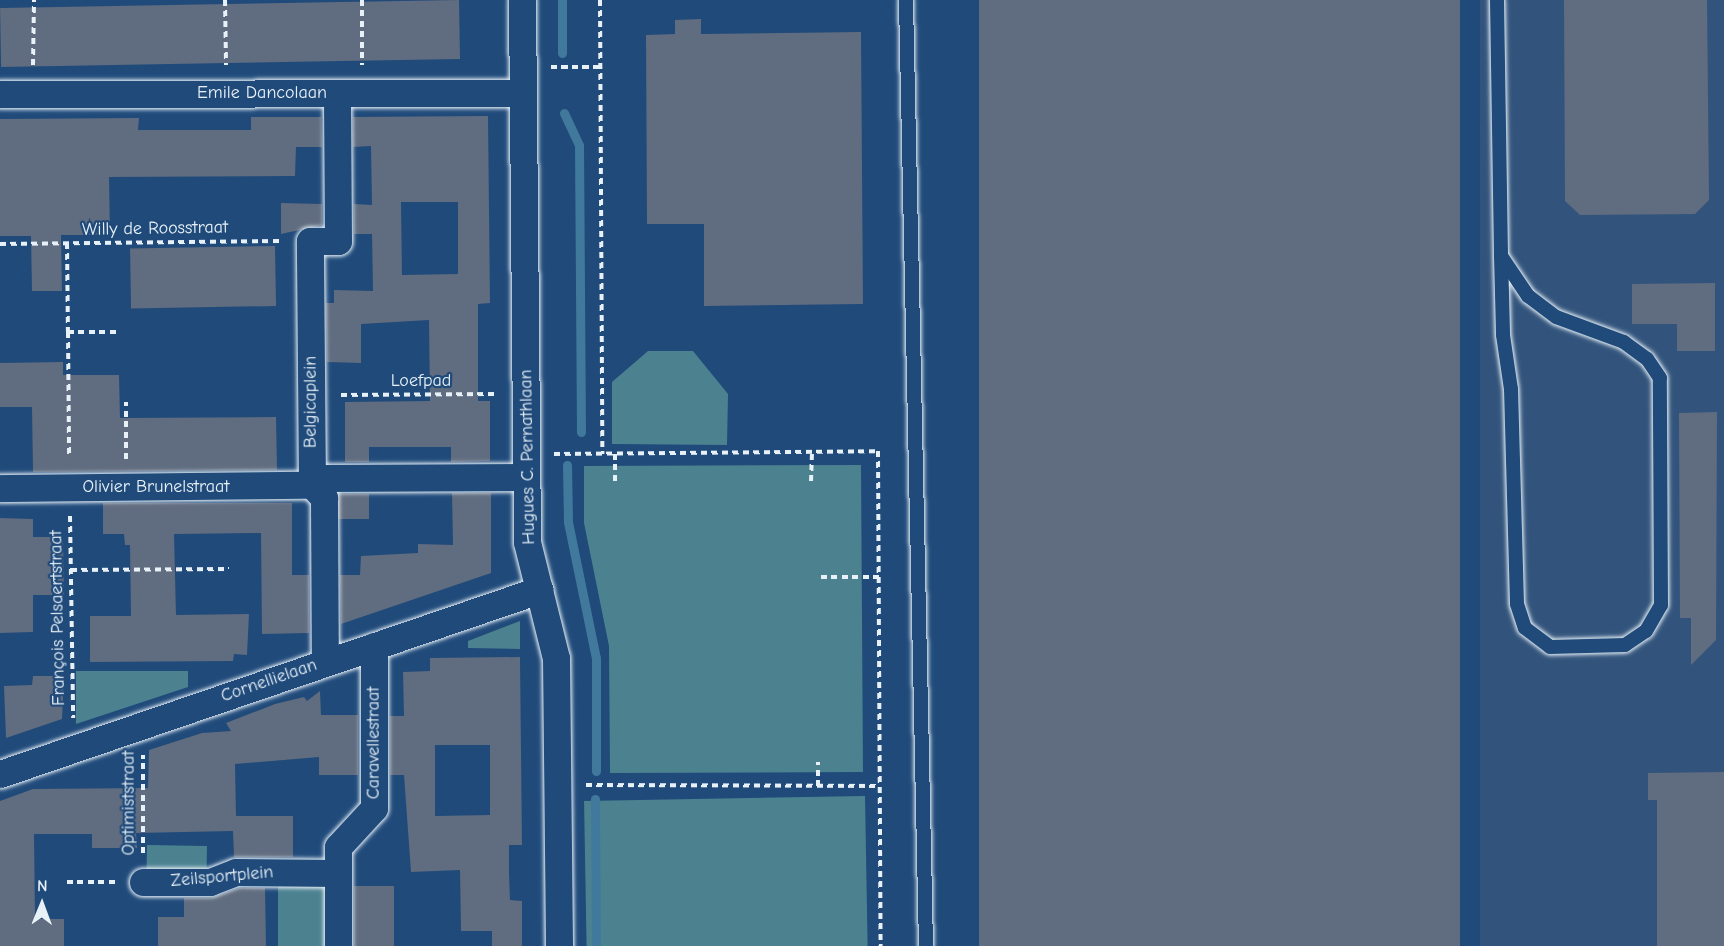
<!DOCTYPE html>
<html>
<head>
<meta charset="utf-8">
<style>
  body { margin:0 }
  #map { position:relative; width:1724px; height:946px; overflow:hidden; background:#1f4a7a; font-family:"Comic Neue",sans-serif }
  div>[style] { position:absolute }
  [style*='--x'] { left:calc(var(--x)*1px); top:calc(var(--y)*1px); width:calc(var(--w)*1px); rotate:calc(var(--a)*1deg) }
  .built>* { inset:0; background:#32547c; transform-origin:0 0 }
  .green>* { inset:0; background:#4c8290; transform-origin:0 0 }
  .stream>* { height:9px; margin:-4.5px; padding:0 4.5px; transform-origin:4.5px; border-radius:4.5px; background:#41799d }
  .building>* { inset:0; background:#606c7f; transform-origin:0 0 }
  .path>* { height:4px; margin-top:-2px; transform-origin:0; background:repeating-linear-gradient(90deg,#e8f1f8 0 6px,transparent 0 10.5px) }
  .roads { filter:drop-shadow(0 0 2px #e8f1f8) drop-shadow(0 0 2px #e8f1f8) }
  .lane>* { height:14px; margin:-7px; padding:0 7px; transform-origin:7px; border-radius:7px; background:#1f4a7a }
  .street>* { height:27px; margin:-13.5px; padding:0 13.5px; transform-origin:13.5px; border-radius:13.5px; background:#1f4a7a }
  span { translate:-50% -50%; white-space:nowrap; text-align:center; line-height:1.15; -webkit-text-stroke:4.5px #1f4a7a; paint-order:stroke }
  .street-label { font-size:18px; color:#e8f1f8 }
  .north { position:absolute; left:12px; top:874px; width:60px; height:60px; -webkit-text-stroke:4px #1f4a7a; paint-order:stroke; rotate:1deg; font-size:16px; font-weight:700; line-height:24px; text-align:center; color:#e8f1f8 }
  .north::after { content:''; display:block; margin:auto; width:21px; height:27px; background:#e8f1f8; clip-path:polygon(50% 0,100% 100%,50% 72%,0 100%) }
</style>
</head>
<body>
<div id="map">
  <div class="built">
    <i style="left:1480px;top:0;width:244px;height:946px"></i>
  </div>
  <div class="green">
    <i style="clip-path:polygon(648px 351px,693px 351px,728px 394px,727px 445px,612px 444px,612px 382px)"></i>
    <i style="clip-path:polygon(861px 465px,863px 772px,610px 773px,609px 646px,584px 523px,584px 466px)"></i>
    <i style="clip-path:polygon(520px 621px,520px 649px,468px 648px,468px 641px)"></i>
    <i style="clip-path:polygon(76px 671px,188px 671px,188px 687px,76px 724px)"></i>
    <i style="left:865px;top:796px;width:150px;height:281px;rotate:89deg"></i>
    <i style="left:147px;top:845px;width:60px;height:30px;rotate:1deg"></i>
    <i style="left:329px;top:881px;width:65px;height:51px;rotate:90deg"></i>
  </div>
  <div class="stream">
    <i style="--x:562;--y:0;--w:53;--a:90"></i>
    <i style="--x:564;--y:113;--w:35;--a:65"></i>
    <i style="--x:579;--y:145;--w:287;--a:89.6"></i>
    <i style="--x:567;--y:465;--w:57;--a:89"></i>
    <i style="--x:568;--y:522;--w:139;--a:78.4"></i>
    <i style="--x:596;--y:658;--w:113;--a:90"></i>
    <i style="--x:595;--y:799;--w:147;--a:89.6"></i>
  </div>
  <div class="building">
    <i style="left:459px;top:0;width:59px;height:459px;rotate:89deg"></i>
    <i style="left:979px;top:0;width:481px;height:946px"></i>
    <i style="clip-path:polygon(1564px 0,1707px 0,1709px 200px,1695px 214px,1580px 215px,1565px 201px)"></i>
    <i style="clip-path:polygon(701px 19px,701px 34px,861px 32px,863px 304px,704px 306px,704px 224px,647px 224px,646px 35px,675px 34px,675px 20px)"></i>
    <i style="clip-path:polygon(evenodd,488px 116px,490px 303px,478px 304px,478px 401px,490px 401px,490px 461px,451px 462px,451px 447px,369px 447px,369px 462px,345px 462px,345px 402px,430px 401px,429px 320px,361px 324px,361px 363px,327px 362px,326px 303px,334px 303px,334px 290px,373px 291px,372px 234px,354px 234px,354px 204px,372px 205px,371px 146px,353px 147px,353px 117px,488px 116px,401px 202px,458px 202px,458px 274px,402px 275px,401px 202px)"></i>
    <i style="clip-path:polygon(251px 117px,321px 117px,322px 147px,296px 147px,295px 176px,109px 177px,110px 235px,61px 235px,62px 291px,32px 291px,31px 236px,0 236px,0 119px,139px 118px,138px 130px,251px 130px)"></i>
    <i style="clip-path:polygon(281px 203px,322px 204px,322px 225px,281px 234px)"></i>
    <i style="left:275px;top:246px;width:60px;height:145px;rotate:89deg"></i>
    <i style="clip-path:polygon(1715px 283px,1715px 351px,1677px 351px,1677px 324px,1632px 324px,1632px 284px)"></i>
    <i style="clip-path:polygon(63px 362px,63px 375px,119px 375px,120px 418px,276px 417px,277px 470px,33px 472px,32px 407px,0 407px,0 363px)"></i>
    <i style="clip-path:polygon(1717px 412px,1716px 640px,1691px 665px,1691px 618px,1680px 618px,1679px 413px)"></i>
    <i style="clip-path:polygon(452px 493px,491px 493px,491px 573px,341px 624px,340px 575px,360px 575px,361px 556px,418px 553px,418px 544px,453px 545px)"></i>
    <i style="left:338px;top:494px;width:31px;height:25px"></i>
    <i style="clip-path:polygon(103px 503px,292px 503px,292px 575px,309px 575px,309px 633px,262px 634px,261px 533px,174px 534px,176px 615px,249px 614px,247px 655px,234px 654px,233px 661px,90px 662px,90px 616px,131px 616px,130px 545px,125px 545px,124px 534px,103px 534px)"></i>
    <i style="clip-path:polygon(0 518px,33px 519px,33px 537px,63px 537px,64px 595px,33px 595px,33px 632px,0 633px)"></i>
    <i style="clip-path:polygon(evenodd,520px 657px,522px 845px,509px 845px,509px 874px,510px 900px,522px 901px,522px 946px,492px 946px,492px 931px,461px 931px,460px 870px,411px 872px,404px 775px,390px 775px,390px 716px,404px 716px,403px 672px,430px 671px,430px 658px,520px 657px,435px 745px,490px 745px,490px 815px,435px 816px,435px 745px)"></i>
    <i style="clip-path:polygon(33px 676px,64px 676px,62px 719px,6px 738px,4px 686px,32px 685px)"></i>
    <i style="clip-path:polygon(320px 691px,321px 715px,358px 715px,358px 775px,319px 775px,319px 757px,235px 764px,236px 816px,293px 816px,293px 857px,234px 857px,233px 831px,136px 833px,137px 848px,92px 848px,92px 834px,34px 834px,35px 919px,64px 919px,64px 946px,0 946px,0 801px,33px 789px,148px 788px,149px 750px,202px 733px,231px 731px,226px 723px,275px 704px,304px 697px,307px 701px)"></i>
    <i style="clip-path:polygon(1724px 772px,1724px 946px,1657px 946px,1657px 800px,1648px 800px,1648px 773px)"></i>
    <i style="left:394px;top:886px;width:60px;height:40px;rotate:90deg"></i>
    <i style="clip-path:polygon(239px 888px,265px 888px,266px 946px,158px 946px,158px 917px,184px 917px,184px 898px,210px 898px)"></i>
  </div>
  <div class="path">
    <i style="--x:225;--y:0;--w:65;--a:89.1"></i>
    <i style="--x:362;--y:0;--w:65;--a:90"></i>
    <i style="--x:600;--y:0;--w:454;--a:89.7"></i>
    <i style="--x:33;--y:65;--w:65;--a:-89.1"></i>
    <i style="--x:551;--y:67;--w:49;--a:0"></i>
    <i style="--x:67;--y:243;--w:89;--a:89.4"></i>
    <i style="--x:68;--y:332;--w:51;--a:0"></i>
    <i style="--x:0;--y:244;--w:281;--a:-0.6"></i>
    <i style="--x:68;--y:332;--w:125;--a:89.5"></i>
    <i style="--x:341;--y:395;--w:154;--a:-0.4"></i>
    <i style="--x:554;--y:454;--w:324;--a:-0.5"></i>
    <i style="--x:878;--y:451;--w:495;--a:89.7"></i>
    <i style="--x:126;--y:459;--w:57;--a:-90"></i>
    <i style="--x:615;--y:481;--w:28;--a:-90"></i>
    <i style="--x:811;--y:481;--w:30;--a:-88"></i>
    <i style="--x:70;--y:516;--w:202;--a:89.1"></i>
    <i style="--x:71;--y:570;--w:158;--a:-0.4"></i>
    <i style="--x:821;--y:577;--w:58;--a:0"></i>
    <i style="--x:586;--y:785;--w:294;--a:0.2"></i>
    <i style="--x:818;--y:786;--w:24;--a:-90"></i>
    <i style="--x:143;--y:853;--w:98;--a:-90"></i>
    <i style="--x:67;--y:882;--w:49;--a:0"></i>
  </div>
  <div class="roads">
    <div class="lane">
      <i style="--x:906;--y:0;--w:946;--a:88.79"></i>
      <i style="--x:1497;--y:0;--w:256;--a:89.1"></i>
      <i style="--x:1501;--y:256;--w:79;--a:88.5"></i>
      <i style="--x:1503;--y:335;--w:55;--a:81.6"></i>
      <i style="--x:1511;--y:389;--w:215;--a:88.4"></i>
      <i style="--x:1517;--y:604;--w:25;--a:72"></i>
      <i style="--x:1525;--y:628;--w:31;--a:37"></i>
      <i style="--x:1550;--y:647;--w:75;--a:-1.5"></i>
      <i style="--x:1625;--y:645;--w:25;--a:-34"></i>
      <i style="--x:1646;--y:631;--w:30;--a:-60"></i>
      <i style="--x:1661;--y:605;--w:227;--a:-90.3"></i>
      <i style="--x:1660;--y:378;--w:23;--a:-124"></i>
      <i style="--x:1647;--y:359;--w:29;--a:-144"></i>
      <i style="--x:1624;--y:342;--w:72;--a:-159.8"></i>
      <i style="--x:1556;--y:317;--w:35;--a:-143"></i>
      <i style="--x:1528;--y:296;--w:48;--a:-124"></i>
    </div>
    <div class="street">
      <i style="--x:522;--y:0;--w:542;--a:89.47"></i>
      <i style="--x:527;--y:542;--w:120;--a:76"></i>
      <i style="--x:556;--y:658;--w:288;--a:89.4"></i>
      <i style="--x:0;--y:94;--w:523;--a:-0.11"></i>
      <i style="--x:312;--y:485;--w:244;--a:-90.5"></i>
      <i style="--x:310;--y:241;--w:28;--a:0"></i>
      <i style="--x:338;--y:241;--w:148;--a:-90.4"></i>
      <i style="--x:312;--y:485;--w:14;--a:-30"></i>
      <i style="--x:324;--y:478;--w:202;--a:-0.3"></i>
      <i style="--x:312;--y:485;--w:18;--a:47"></i>
      <i style="--x:324;--y:498;--w:164;--a:89.7"></i>
      <i style="--x:0;--y:488;--w:312;--a:-0.6"></i>
      <i style="--x:0;--y:774;--w:570;--a:-18.85"></i>
      <i style="--x:338;--y:873;--w:73;--a:90"></i>
      <i style="--x:143;--y:882;--w:67;--a:0"></i>
      <i style="--x:210;--y:882;--w:28;--a:-21"></i>
      <i style="--x:236;--y:872;--w:102;--a:0.6"></i>
      <i style="--x:338;--y:873;--w:26;--a:-90"></i>
      <i style="--x:338;--y:847;--w:53;--a:-47.3"></i>
      <i style="--x:374;--y:808;--w:162;--a:-90"></i>
    </div>
  </div>
  <div class="street-label">
    <span style="left:262px;top:93px">Emile Dancolaan</span>
    <span style="left:155px;top:229px;rotate:-1deg">Willy de Roosstraat</span>
    <span style="left:421px;top:381px">Loefpad</span>
    <span style="left:311px;top:402px;rotate:-90deg">Belgicaplein</span>
    <span style="left:528px;top:457px;rotate:-91deg">Hugues C. Pernathlaan</span>
    <span style="left:156px;top:487px">Olivier Brunelstraat</span>
    <span style="left:58px;top:618px;rotate:-91deg">François Pelsaertstraat</span>
    <span style="left:269px;top:681px;rotate:-19deg">Cornellielaan</span>
    <span style="left:374px;top:743px;rotate:-90deg">Caravellestraat</span>
    <span style="left:129px;top:803px;rotate:-90deg">Optimiststraat</span>
    <span style="left:222px;top:877px;rotate:-5deg">Zeilsportplein</span>
  </div>
  <div class="north">N</div>
</div>
</body>
</html>
